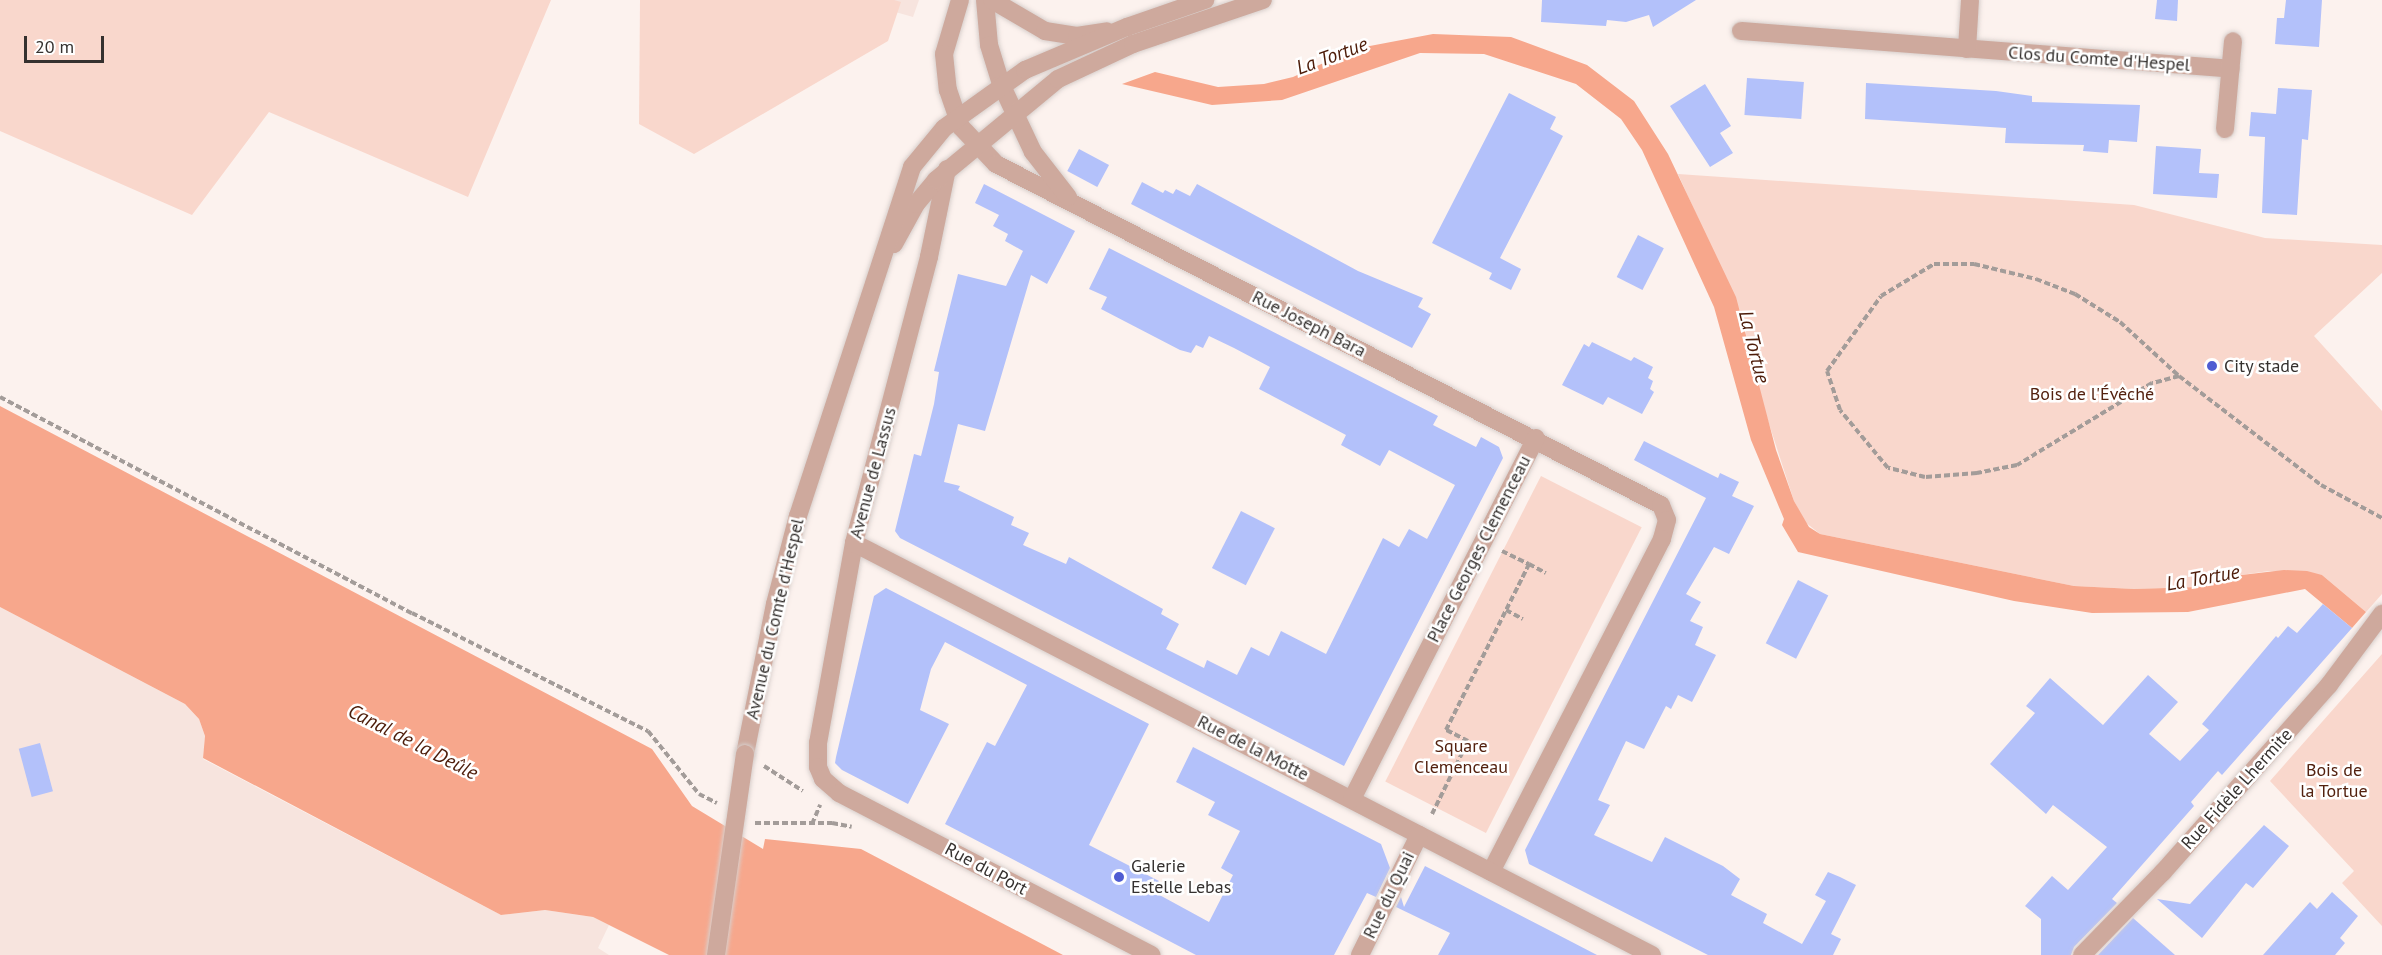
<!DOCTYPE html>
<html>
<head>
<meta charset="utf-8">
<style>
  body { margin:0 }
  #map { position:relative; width:2382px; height:955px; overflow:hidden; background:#fcf2ee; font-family:"PT Sans",sans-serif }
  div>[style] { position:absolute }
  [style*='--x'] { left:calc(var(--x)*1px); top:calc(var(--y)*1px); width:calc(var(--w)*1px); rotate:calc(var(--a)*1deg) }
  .built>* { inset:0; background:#f7e4de }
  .green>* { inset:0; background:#f9d7cc; transform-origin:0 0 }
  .water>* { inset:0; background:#f7a78c }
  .building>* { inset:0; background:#b3c1fa; transform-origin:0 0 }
  .path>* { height:4px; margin-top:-2px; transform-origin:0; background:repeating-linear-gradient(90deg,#a39c99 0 6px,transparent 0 9px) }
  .roads { filter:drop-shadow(0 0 2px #d8cfcc) drop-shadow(0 0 2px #d8cfcc) }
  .minor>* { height:18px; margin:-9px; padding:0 9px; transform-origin:9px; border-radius:9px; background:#cea99d }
  .tertiary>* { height:18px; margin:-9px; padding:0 9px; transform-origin:9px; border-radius:9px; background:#cea99d }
  .bridges { filter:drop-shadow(0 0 2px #d8cfcc) drop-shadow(0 0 2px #d8cfcc) }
  .tertiary-bridge>* { height:18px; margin:-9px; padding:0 9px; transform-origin:9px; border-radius:9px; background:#cea99d }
  .dots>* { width:16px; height:16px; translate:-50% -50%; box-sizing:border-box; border:3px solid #fff; border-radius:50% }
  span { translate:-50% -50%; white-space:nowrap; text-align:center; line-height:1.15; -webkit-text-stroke:5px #fff; paint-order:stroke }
  .street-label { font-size:18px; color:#35312f }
  .poi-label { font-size:18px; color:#35312f }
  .left { translate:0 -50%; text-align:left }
  .park-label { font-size:18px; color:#53210f }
  .water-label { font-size:20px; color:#4d1c09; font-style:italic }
  .scale { position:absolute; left:24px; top:36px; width:80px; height:27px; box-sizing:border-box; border:3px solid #35312f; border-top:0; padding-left:8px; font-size:18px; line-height:21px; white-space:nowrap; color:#35312f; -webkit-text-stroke:4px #fff; paint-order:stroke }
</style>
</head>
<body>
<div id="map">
  <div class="built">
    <i style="clip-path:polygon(853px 0,919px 0,913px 17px)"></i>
    <i style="clip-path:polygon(0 607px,185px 704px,199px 719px,205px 736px,203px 759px,501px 915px,545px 910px,593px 917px,609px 925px,598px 948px,609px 955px,0 955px)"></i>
  </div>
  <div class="green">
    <i style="clip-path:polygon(0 0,551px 0,468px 197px,269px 112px,192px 215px,0 131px)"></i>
    <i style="clip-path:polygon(640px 0,894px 0,901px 2px,888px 41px,694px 154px,639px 124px)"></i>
    <i style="clip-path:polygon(1678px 174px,2134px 205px,2265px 238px,2382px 245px,2382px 273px,2314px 336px,2382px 411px,2382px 594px,2366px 612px,2322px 575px,2269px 571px,2233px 576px,2199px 587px,2134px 589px,2074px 586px,1820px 534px,1805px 522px,1794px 501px,1759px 393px,1742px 316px)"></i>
    <i style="left:1541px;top:476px;width:113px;height:343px;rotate:27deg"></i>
    <i style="clip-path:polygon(2382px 654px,2382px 926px,2342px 883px,2354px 871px,2270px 781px)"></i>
  </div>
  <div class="water">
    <i style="clip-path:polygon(1433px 34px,1511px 37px,1587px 65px,1634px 101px,1668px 154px,1736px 297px,1776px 450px,1794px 501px,1809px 527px,1820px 534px,2074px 586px,2134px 589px,2199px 587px,2233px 576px,2284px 570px,2307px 571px,2322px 575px,2366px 612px,2352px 628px,2305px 589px,2188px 612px,2092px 613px,2014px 601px,1798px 552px,1782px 525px,1784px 519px,1751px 440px,1714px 307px,1642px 150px,1621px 119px,1576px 84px,1484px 54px,1420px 53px,1282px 100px,1212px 105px,1122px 84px,1155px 72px,1218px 87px,1264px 84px,1293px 77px,1354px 49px)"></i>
    <i style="clip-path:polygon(0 406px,652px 749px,692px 806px,763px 849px,765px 839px,861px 849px,1063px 955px,669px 955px,593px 917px,545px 910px,501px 915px,203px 758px,205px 736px,199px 719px,185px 704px,0 607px)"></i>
  </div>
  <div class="building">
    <i style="clip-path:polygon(1542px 0,1696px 0,1653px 27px,1649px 15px,1626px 22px,1607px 20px,1606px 26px,1541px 22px)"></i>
    <i style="clip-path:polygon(2157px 0,2178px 0,2177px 21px,2155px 19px)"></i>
    <i style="clip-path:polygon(2286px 0,2322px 0,2319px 47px,2275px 44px,2277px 18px,2284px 18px)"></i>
    <i style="left:1747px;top:78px;width:57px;height:37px;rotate:4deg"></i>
    <i style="clip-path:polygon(1866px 83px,1996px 91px,2032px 96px,2032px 102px,2140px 105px,2137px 142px,2109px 140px,2108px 153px,2083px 151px,2084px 145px,2005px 143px,2006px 128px,1865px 119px)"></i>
    <i style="clip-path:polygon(1705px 84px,1731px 126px,1720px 133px,1733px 153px,1710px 167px,1670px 106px)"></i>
    <i style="clip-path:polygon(2278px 88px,2312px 90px,2308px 140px,2302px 139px,2297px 215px,2262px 213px,2265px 137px,2249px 136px,2251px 112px,2276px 114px)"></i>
    <i style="clip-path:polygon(1509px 93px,1556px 117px,1550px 129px,1563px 136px,1500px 258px,1521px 269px,1511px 290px,1489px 279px,1492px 273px,1432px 243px)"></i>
    <i style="clip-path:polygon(2156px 146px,2201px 149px,2199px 173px,2219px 174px,2217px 198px,2153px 194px)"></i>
    <i style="left:1079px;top:149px;width:34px;height:25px;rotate:28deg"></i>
    <i style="clip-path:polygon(1142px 182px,1163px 193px,1165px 190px,1173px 194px,1176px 189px,1190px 196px,1197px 184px,1358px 271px,1423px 298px,1418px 307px,1431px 314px,1412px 348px,1131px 204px)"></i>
    <i style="clip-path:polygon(984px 184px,1075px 231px,1047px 284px,1031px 275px,985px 431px,958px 424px,944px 482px,960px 486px,958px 490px,1014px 517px,1011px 525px,1029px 533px,1023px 545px,1066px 564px,1069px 557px,1163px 609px,1161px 614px,1179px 624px,1166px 649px,1204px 668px,1207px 660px,1237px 675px,1251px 647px,1269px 656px,1281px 631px,1326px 654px,1383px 538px,1399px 547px,1409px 529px,1427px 539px,1455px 485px,1389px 450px,1380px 466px,1341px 445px,1346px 435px,1259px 389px,1270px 367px,1234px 348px,1209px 336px,1203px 348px,1196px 345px,1191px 353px,1180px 350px,1101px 309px,1107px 297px,1089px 289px,1109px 248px,1438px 416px,1433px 425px,1476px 447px,1481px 437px,1499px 447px,1503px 458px,1344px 766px,900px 538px,895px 531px,914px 454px,921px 456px,934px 404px,939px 372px,934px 371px,958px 274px,1006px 286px,1023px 251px,1005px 241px,1008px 234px,993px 226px,999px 215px,975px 203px)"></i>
    <i style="left:1638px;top:235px;width:29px;height:47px;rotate:27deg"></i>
    <i style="clip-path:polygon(1592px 342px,1631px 361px,1634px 357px,1653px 367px,1648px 378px,1653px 381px,1650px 389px,1654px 392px,1642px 414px,1608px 397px,1603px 405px,1562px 385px,1584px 344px,1589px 347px)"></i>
    <i style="clip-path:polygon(1644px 441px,1718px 478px,1720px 473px,1739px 482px,1732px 496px,1754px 506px,1729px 554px,1714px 547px,1686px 594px,1701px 602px,1690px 621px,1703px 627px,1695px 645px,1716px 655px,1692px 702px,1678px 695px,1671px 709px,1666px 706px,1644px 749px,1626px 741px,1598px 800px,1610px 805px,1594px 835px,1652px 862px,1665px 837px,1723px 866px,1740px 879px,1731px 895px,1767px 914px,1763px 923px,1802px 944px,1826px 901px,1815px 895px,1828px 872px,1840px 877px,1856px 885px,1831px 934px,1841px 939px,1833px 955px,1708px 955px,1529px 864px,1525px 850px,1706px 498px,1634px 460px)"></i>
    <i style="left:1241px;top:511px;width:38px;height:64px;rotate:27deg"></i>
    <i style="left:1798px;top:580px;width:34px;height:71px;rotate:27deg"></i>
    <i style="clip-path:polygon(886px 588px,1149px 724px,1089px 845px,1159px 881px,1154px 892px,1209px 922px,1233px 875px,1221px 868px,1240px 831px,1208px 815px,1215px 802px,1176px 782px,1193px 747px,1381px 844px,1390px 868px,1376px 897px,1367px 893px,1334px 955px,1196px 955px,945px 824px,987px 742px,995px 746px,1027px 685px,945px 642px,931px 669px,920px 710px,949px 724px,908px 804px,842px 770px,835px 763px,836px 757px,874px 596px)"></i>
    <i style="clip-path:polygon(2323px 604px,2352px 628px,2222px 775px,2218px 771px,2191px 802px,2194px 806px,2112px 899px,2117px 903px,2074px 947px,2071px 955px,2041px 955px,2041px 919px,2025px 906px,2052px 876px,2068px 890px,2107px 847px,2053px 805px,2046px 814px,1990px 764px,2035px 713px,2026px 706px,2050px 678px,2103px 725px,2148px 675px,2178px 702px,2149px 734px,2180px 761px,2209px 730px,2202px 724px,2276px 636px,2278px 638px,2288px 626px,2297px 633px)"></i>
    <i style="left:40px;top:743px;width:50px;height:22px;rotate:75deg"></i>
    <i style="clip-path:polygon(2264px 825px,2289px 846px,2253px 888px,2246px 883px,2202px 938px,2157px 899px,2190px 904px)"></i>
    <i style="clip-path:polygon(1425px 866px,1543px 927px,1597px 955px,1438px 955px,1450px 933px,1396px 907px,1401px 897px,1404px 907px)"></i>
    <i style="clip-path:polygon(2332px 892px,2358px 916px,2340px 938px,2345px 943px,2335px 955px,2263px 955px,2310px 902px,2317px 909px)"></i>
    <i style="clip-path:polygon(2133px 918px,2175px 955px,2098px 955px)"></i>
  </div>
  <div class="path">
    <i style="--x:2179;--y:376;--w:28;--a:165"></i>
    <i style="--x:2152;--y:383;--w:158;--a:148.7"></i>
    <i style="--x:2017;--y:465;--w:41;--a:168.7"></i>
    <i style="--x:1977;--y:473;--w:52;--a:175.6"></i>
    <i style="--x:1925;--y:477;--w:38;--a:-166"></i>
    <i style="--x:1888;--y:468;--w:75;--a:-129.6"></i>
    <i style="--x:1840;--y:410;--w:41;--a:-108.4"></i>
    <i style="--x:1827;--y:371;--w:92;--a:-54.2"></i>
    <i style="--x:1881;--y:296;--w:62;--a:-31.1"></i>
    <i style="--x:1934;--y:264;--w:40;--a:0"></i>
    <i style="--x:1974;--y:264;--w:64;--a:13.6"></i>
    <i style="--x:2036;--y:279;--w:42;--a:21"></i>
    <i style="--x:2075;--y:294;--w:53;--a:31.9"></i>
    <i style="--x:2120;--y:322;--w:80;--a:42.5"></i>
    <i style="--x:2179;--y:376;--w:179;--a:37.5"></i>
    <i style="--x:2321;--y:485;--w:69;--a:28.4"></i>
    <i style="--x:0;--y:397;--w:465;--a:27.7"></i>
    <i style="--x:412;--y:613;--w:264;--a:26.6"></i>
    <i style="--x:648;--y:731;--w:81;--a:51"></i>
    <i style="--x:699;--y:794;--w:20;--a:27"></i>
    <i style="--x:1502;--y:551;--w:30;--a:26"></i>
    <i style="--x:1506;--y:610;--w:19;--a:28"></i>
    <i style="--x:764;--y:766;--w:46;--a:32.7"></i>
    <i style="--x:1432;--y:814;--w:81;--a:-63.7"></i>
    <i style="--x:1468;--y:741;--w:25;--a:-153"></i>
    <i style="--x:1446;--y:730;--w:186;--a:-63.4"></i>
    <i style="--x:1529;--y:564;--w:19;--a:28"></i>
    <i style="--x:755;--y:823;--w:77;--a:0"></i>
    <i style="--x:832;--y:823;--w:20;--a:11"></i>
    <i style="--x:812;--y:824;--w:21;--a:-67"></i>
  </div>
  <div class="roads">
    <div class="minor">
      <i style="--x:960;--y:0;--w:56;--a:106.5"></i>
      <i style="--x:944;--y:54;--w:36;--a:84"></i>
      <i style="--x:948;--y:90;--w:39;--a:71"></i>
      <i style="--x:961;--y:127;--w:51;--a:46.6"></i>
      <i style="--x:996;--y:164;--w:747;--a:27.15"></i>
      <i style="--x:1661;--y:505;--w:16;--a:68"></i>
      <i style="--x:1667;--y:520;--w:20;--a:105"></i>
      <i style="--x:1662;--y:539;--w:374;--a:117.2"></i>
      <i style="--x:985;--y:0;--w:45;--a:84.9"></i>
      <i style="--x:989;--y:45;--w:41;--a:72.9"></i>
      <i style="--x:1001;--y:84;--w:75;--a:64.8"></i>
      <i style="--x:1033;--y:152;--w:57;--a:52.1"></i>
      <i style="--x:992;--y:0;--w:61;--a:30.3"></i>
      <i style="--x:1045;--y:31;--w:32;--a:9"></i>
      <i style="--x:1077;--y:36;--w:30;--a:-9"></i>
      <i style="--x:1741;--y:31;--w:491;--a:4.4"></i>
      <i style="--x:1967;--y:49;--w:49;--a:-86.5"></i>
      <i style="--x:2225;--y:129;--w:88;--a:-84.8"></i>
      <i style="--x:947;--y:169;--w:90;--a:101.6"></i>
      <i style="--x:929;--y:257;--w:296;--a:104.7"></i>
      <i style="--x:854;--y:543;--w:203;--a:100.2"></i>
      <i style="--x:818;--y:743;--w:24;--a:90"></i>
      <i style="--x:818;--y:767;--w:13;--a:67"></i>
      <i style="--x:823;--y:779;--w:21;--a:41"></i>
      <i style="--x:839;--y:793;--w:352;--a:27.4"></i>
      <i style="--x:854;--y:543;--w:898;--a:27.31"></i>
      <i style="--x:1352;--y:799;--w:405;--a:-63"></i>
      <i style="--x:1360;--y:955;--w:134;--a:-63.8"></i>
      <i style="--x:2082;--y:955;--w:116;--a:-45.7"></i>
      <i style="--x:2163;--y:872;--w:250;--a:-48.4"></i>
      <i style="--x:2329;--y:685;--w:89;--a:-53.3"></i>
    </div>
    <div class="tertiary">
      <i style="--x:894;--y:244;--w:46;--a:-61.2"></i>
      <i style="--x:916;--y:204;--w:31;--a:-50"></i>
      <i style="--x:936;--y:180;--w:158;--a:-39.6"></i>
      <i style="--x:1058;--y:79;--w:83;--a:-25"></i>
      <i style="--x:1133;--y:44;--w:137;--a:-18.7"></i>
      <i style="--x:745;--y:754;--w:153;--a:-78.7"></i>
      <i style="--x:775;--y:604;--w:91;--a:-75.4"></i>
      <i style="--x:798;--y:516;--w:367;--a:-71.9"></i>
      <i style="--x:912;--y:167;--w:50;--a:-50.6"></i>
      <i style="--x:944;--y:128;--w:100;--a:-35.6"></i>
      <i style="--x:1025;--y:70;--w:111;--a:-22.9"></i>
      <i style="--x:1127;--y:27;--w:83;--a:-19.1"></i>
    </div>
  </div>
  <div class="bridges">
    <div class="tertiary-bridge">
      <i style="--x:716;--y:955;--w:203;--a:-81.8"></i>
    </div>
  </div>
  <div class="dots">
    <i style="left:2212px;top:366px;background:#4f5cd2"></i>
    <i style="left:1119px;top:877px;background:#4f5cd2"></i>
  </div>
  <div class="street-label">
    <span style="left:2099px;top:59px;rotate:4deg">Clos du Comte d'Hespel</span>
    <span style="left:1309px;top:324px;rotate:27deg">Rue Joseph Bara</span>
    <span style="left:873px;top:473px;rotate:-75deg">Avenue de Lassus</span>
    <span style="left:1479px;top:549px;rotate:-63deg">Place Georges Clemenceau</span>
    <span style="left:775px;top:619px;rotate:-77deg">Avenue du Comte d'Hespel</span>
    <span style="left:1253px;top:748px;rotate:27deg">Rue de la Motte</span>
    <span style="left:2237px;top:789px;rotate:-48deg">Rue Fidèle Lhermite</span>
    <span style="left:986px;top:869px;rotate:28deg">Rue du Port</span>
    <span style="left:1389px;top:895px;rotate:-64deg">Rue du Quai</span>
  </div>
  <div class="poi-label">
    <span class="left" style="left:2224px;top:366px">City stade</span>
    <span class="left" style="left:1131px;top:877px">Galerie<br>Estelle Lebas</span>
  </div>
  <div class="park-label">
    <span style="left:2092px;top:394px">Bois de l'Évêché</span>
    <span style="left:1461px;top:757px">Square<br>Clemenceau</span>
    <span style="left:2334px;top:781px">Bois de<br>la Tortue</span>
  </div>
  <div class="water-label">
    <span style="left:1332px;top:56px;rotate:-20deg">La Tortue</span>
    <span style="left:1754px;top:347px;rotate:76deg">La Tortue</span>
    <span style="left:2203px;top:578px;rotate:-10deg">La Tortue</span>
    <span style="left:413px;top:742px;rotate:27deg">Canal de la Deûle</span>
  </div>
  <div class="scale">20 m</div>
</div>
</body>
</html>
